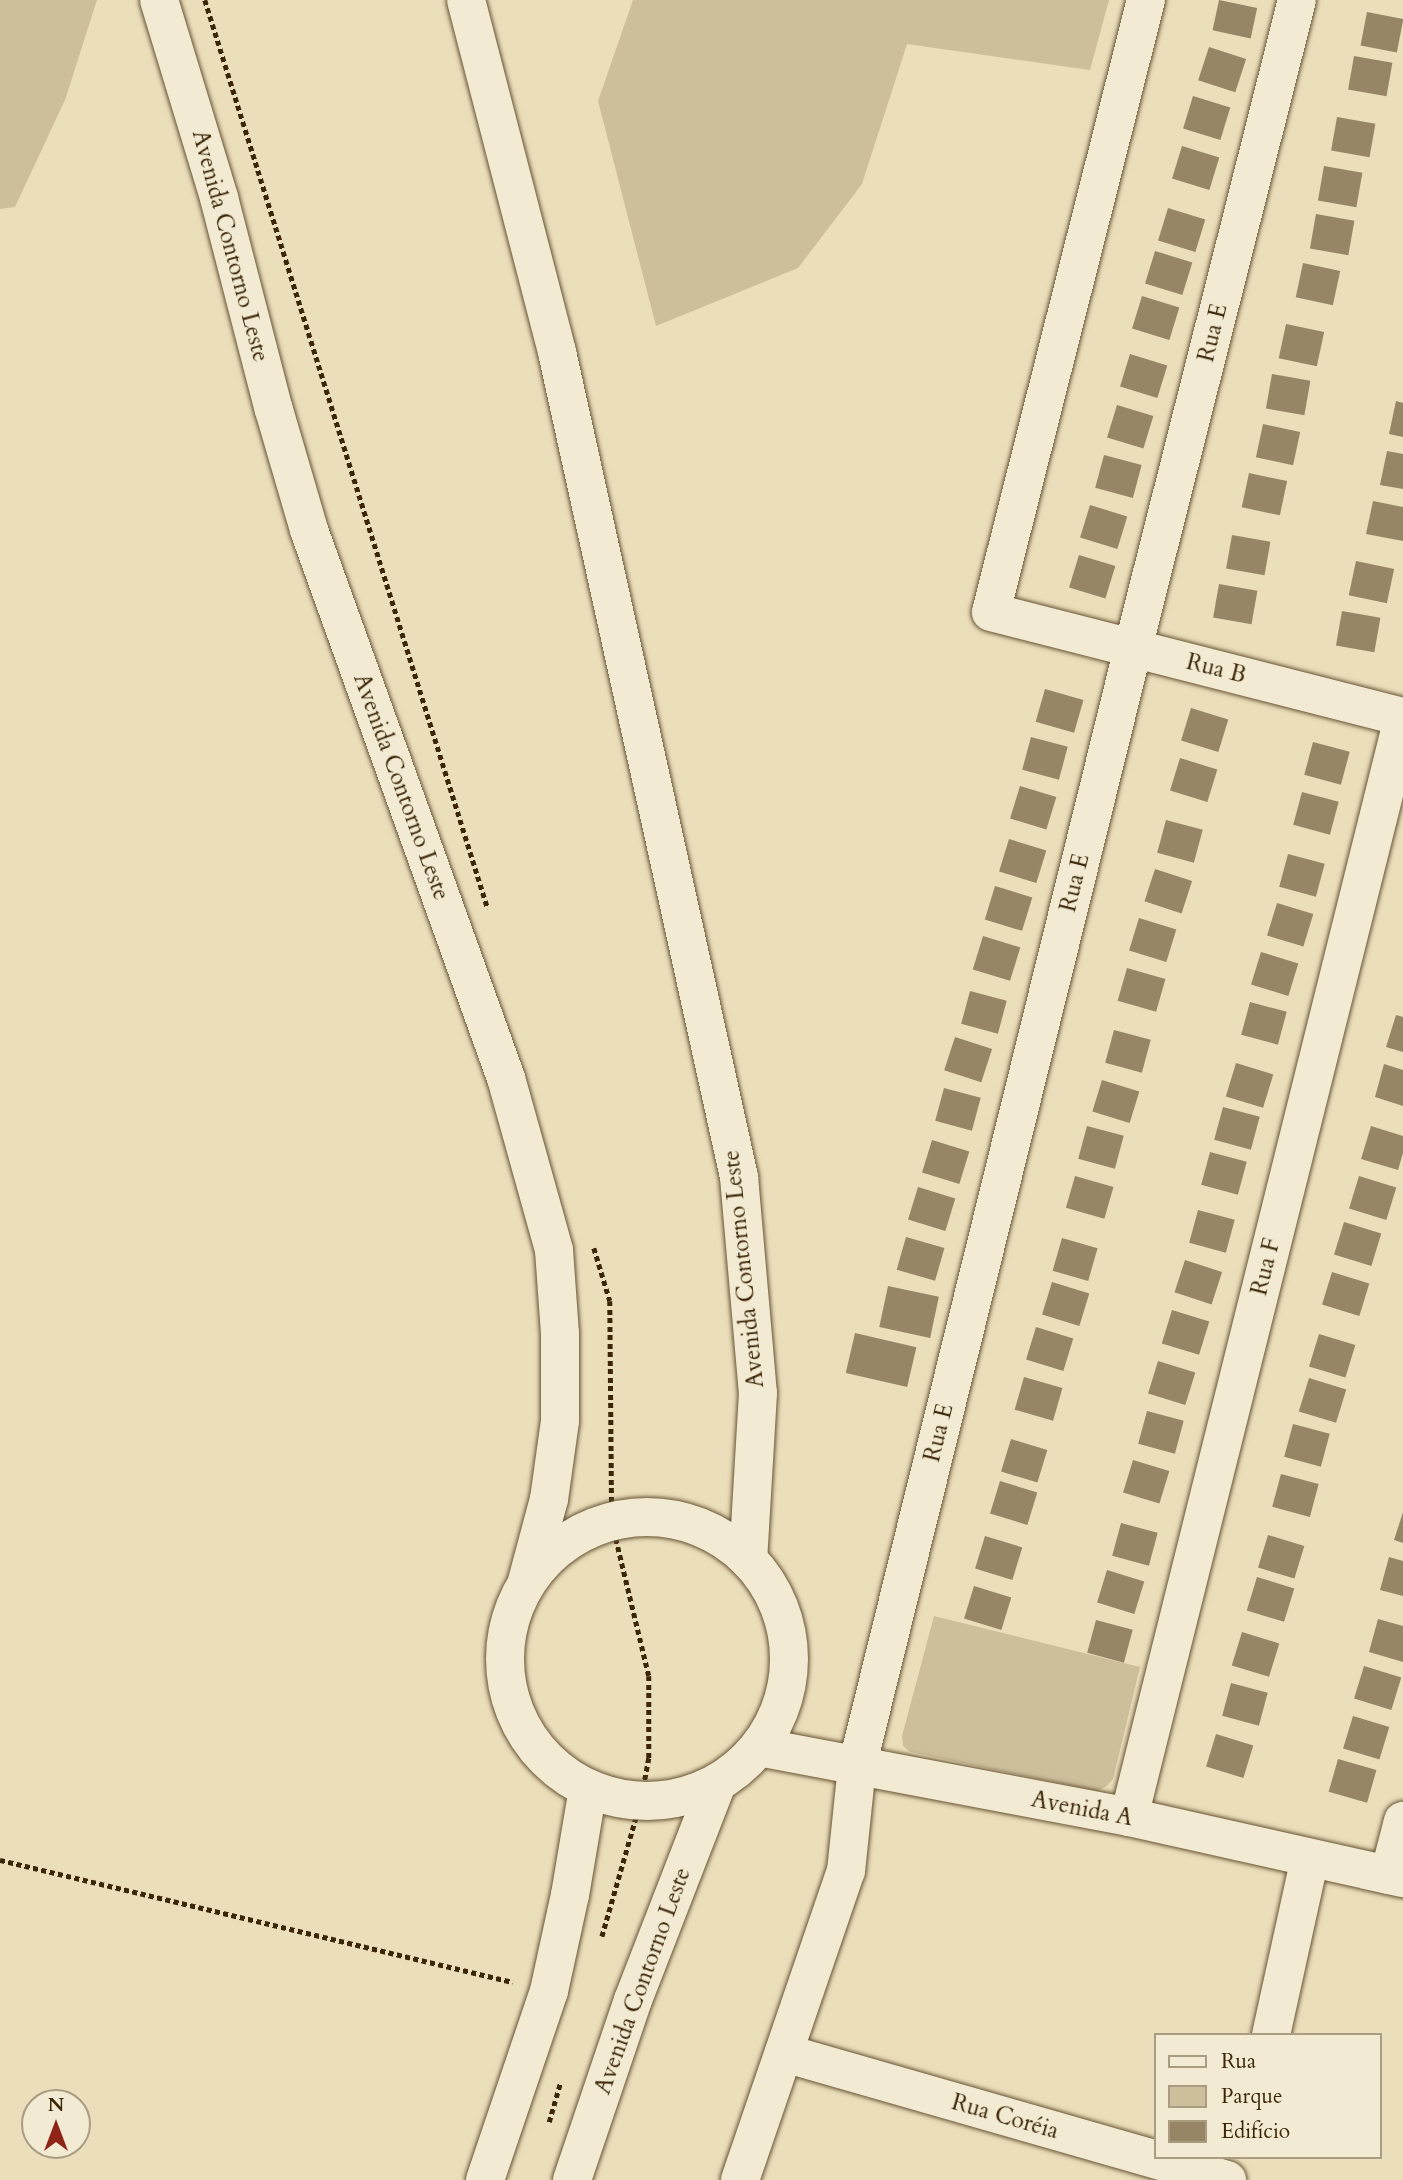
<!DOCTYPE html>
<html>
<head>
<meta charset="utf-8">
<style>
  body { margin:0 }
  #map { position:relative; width:1403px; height:2180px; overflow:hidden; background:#ebdeba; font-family:Cardo,serif }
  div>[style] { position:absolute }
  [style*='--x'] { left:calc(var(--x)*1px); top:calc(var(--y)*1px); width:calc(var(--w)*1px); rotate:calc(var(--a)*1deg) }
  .green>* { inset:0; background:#cdbf9c }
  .building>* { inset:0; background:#978665; transform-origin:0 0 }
  .path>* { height:4.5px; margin-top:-2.25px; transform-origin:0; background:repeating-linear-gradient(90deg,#3b2608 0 5px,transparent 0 8.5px) }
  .roads { filter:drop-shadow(0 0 2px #675434) drop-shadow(0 0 2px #675434) }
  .street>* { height:38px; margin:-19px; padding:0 19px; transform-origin:19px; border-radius:19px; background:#f2ead2 }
  .street>.ring { margin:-19px; padding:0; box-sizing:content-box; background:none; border:38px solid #f2ead2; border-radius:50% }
  span { translate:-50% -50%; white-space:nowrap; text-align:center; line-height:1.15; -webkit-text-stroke:5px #f2ead2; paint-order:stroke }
  .street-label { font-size:23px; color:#3b2608 }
  .legend { position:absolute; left:1154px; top:2033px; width:228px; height:126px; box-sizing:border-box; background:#f2ead2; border:2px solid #a99c81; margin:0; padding:9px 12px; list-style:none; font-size:21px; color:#3b2608 }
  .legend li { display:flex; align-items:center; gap:14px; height:35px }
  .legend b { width:35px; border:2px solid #a99c81 }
  .north { position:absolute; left:21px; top:2089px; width:70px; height:70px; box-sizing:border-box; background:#f2ead2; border:2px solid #a99c81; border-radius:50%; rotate:0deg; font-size:19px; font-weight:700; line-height:28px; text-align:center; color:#3b2608 }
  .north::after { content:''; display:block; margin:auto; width:24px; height:32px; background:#8f2418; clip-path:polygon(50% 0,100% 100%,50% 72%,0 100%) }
</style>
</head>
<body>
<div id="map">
  <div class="green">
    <i style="clip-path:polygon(0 0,97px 0,65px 100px,15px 207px,0 209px)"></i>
    <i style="clip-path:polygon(633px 0,1109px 0,1090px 70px,907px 44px,862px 184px,798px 268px,656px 326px,598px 101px)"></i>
    <i style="clip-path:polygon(934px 1616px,1140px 1667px,1113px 1779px,1107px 1786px,1097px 1791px,910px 1752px,903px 1746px,902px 1736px)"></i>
  </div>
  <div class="building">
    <i style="left:1219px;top:0;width:39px;height:31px;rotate:12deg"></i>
    <i style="left:1367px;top:12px;width:37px;height:34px;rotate:11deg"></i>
    <i style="left:1209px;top:47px;width:39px;height:35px;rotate:18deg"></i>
    <i style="left:1354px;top:56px;width:39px;height:34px;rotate:10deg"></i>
    <i style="left:1193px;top:96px;width:39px;height:34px;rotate:17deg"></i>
    <i style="left:1337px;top:117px;width:39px;height:34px;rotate:10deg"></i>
    <i style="left:1182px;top:146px;width:39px;height:34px;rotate:17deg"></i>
    <i style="left:1324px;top:166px;width:39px;height:35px;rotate:10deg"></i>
    <i style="left:1168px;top:208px;width:39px;height:34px;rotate:17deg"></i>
    <i style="left:1316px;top:214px;width:39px;height:35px;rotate:10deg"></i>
    <i style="left:1155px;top:251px;width:39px;height:34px;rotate:17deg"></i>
    <i style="left:1303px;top:263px;width:38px;height:35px;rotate:12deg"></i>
    <i style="left:1142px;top:296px;width:39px;height:34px;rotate:17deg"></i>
    <i style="left:1286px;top:324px;width:39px;height:35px;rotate:12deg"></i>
    <i style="left:1130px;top:354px;width:39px;height:34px;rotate:17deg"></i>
    <i style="left:1272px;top:374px;width:39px;height:35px;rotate:10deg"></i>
    <i style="clip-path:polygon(1396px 401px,1403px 403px,1403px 437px,1389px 434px)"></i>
    <i style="left:1117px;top:405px;width:38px;height:34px;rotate:17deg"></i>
    <i style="left:1263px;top:424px;width:38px;height:34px;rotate:12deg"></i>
    <i style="clip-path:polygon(1387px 451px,1403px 454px,1403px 489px,1380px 485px)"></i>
    <i style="left:1104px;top:455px;width:39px;height:34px;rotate:15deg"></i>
    <i style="left:1249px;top:473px;width:39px;height:35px;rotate:12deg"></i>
    <i style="clip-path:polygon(1373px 501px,1403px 507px,1403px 541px,1366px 534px)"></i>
    <i style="left:1090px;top:505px;width:39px;height:34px;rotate:17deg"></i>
    <i style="left:1232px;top:535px;width:39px;height:34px;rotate:10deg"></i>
    <i style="left:1079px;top:555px;width:38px;height:34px;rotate:17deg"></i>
    <i style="left:1356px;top:561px;width:39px;height:35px;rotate:12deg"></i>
    <i style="left:1219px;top:584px;width:39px;height:34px;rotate:10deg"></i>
    <i style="left:1342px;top:611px;width:39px;height:35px;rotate:10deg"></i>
    <i style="left:1045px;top:689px;width:40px;height:34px;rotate:16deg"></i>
    <i style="left:1191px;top:708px;width:39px;height:34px;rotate:17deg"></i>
    <i style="left:1031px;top:737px;width:38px;height:34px;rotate:15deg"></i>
    <i style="left:1313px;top:742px;width:38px;height:34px;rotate:15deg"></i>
    <i style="left:1180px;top:758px;width:39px;height:34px;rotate:17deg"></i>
    <i style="left:1020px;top:786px;width:38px;height:34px;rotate:17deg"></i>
    <i style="left:1302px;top:792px;width:38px;height:34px;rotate:15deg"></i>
    <i style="left:1166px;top:820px;width:38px;height:34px;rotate:15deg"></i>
    <i style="left:1009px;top:839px;width:39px;height:34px;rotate:17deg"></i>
    <i style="left:1288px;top:854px;width:38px;height:34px;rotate:15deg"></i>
    <i style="left:1155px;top:869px;width:39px;height:34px;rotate:18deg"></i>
    <i style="left:995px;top:886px;width:39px;height:35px;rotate:17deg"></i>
    <i style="left:1277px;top:903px;width:38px;height:34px;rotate:17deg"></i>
    <i style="left:1139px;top:918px;width:39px;height:34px;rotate:17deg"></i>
    <i style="left:983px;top:936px;width:39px;height:35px;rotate:17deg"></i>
    <i style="left:1261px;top:952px;width:39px;height:34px;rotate:17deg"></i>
    <i style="left:1127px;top:968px;width:40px;height:34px;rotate:16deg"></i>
    <i style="left:970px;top:991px;width:38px;height:34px;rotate:15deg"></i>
    <i style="left:1250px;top:1002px;width:38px;height:34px;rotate:15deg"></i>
    <i style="clip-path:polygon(1396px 1015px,1403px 1017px,1403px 1052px,1386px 1047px)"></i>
    <i style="left:1114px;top:1030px;width:38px;height:34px;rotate:15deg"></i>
    <i style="left:955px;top:1037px;width:39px;height:35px;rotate:18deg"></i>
    <i style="left:1236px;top:1063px;width:39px;height:35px;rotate:17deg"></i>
    <i style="clip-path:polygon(1384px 1064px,1403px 1070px,1403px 1106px,1375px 1097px)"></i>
    <i style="left:1102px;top:1080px;width:39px;height:33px;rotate:17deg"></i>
    <i style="left:944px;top:1088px;width:38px;height:34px;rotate:15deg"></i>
    <i style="left:1223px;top:1107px;width:38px;height:34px;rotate:15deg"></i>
    <i style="left:1087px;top:1126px;width:38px;height:34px;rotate:15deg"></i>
    <i style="clip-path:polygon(1371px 1126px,1403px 1136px,1403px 1153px,1398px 1170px,1361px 1159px)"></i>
    <i style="left:932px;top:1140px;width:39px;height:34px;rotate:17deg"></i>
    <i style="left:1210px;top:1152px;width:38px;height:34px;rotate:15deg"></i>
    <i style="left:1075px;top:1176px;width:40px;height:33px;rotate:16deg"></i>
    <i style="left:1359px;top:1176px;width:39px;height:34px;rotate:17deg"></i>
    <i style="left:918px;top:1187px;width:39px;height:34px;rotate:17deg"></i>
    <i style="left:1198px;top:1210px;width:38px;height:34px;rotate:15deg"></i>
    <i style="left:1344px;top:1222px;width:39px;height:34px;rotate:17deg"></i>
    <i style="left:906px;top:1237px;width:40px;height:34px;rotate:16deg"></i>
    <i style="left:1062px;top:1238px;width:37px;height:34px;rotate:16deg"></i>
    <i style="left:1185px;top:1260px;width:39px;height:34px;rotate:18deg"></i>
    <i style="left:1332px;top:1272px;width:39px;height:34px;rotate:17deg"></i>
    <i style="left:1052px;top:1282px;width:39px;height:34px;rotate:17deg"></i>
    <i style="left:888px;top:1286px;width:52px;height:42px;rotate:12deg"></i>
    <i style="left:1172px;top:1310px;width:39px;height:35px;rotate:17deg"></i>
    <i style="left:1036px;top:1327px;width:39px;height:34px;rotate:17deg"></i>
    <i style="left:855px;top:1333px;width:63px;height:41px;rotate:13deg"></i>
    <i style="left:1319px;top:1334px;width:38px;height:34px;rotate:17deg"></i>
    <i style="left:1158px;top:1361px;width:39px;height:34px;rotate:17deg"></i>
    <i style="left:1024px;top:1377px;width:40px;height:34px;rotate:16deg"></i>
    <i style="left:1309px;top:1378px;width:39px;height:35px;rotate:17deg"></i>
    <i style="left:1147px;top:1411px;width:38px;height:34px;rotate:15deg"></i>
    <i style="left:1293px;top:1424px;width:38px;height:34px;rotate:15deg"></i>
    <i style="left:1011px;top:1439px;width:38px;height:34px;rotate:17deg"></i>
    <i style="left:1133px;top:1460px;width:38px;height:34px;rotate:17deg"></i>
    <i style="left:1281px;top:1474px;width:39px;height:34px;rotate:15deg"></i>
    <i style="left:1000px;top:1481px;width:39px;height:34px;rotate:17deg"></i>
    <i style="clip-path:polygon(1403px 1512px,1403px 1543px,1394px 1540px)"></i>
    <i style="left:1121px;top:1523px;width:38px;height:34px;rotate:15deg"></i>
    <i style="left:1268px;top:1535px;width:38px;height:34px;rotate:17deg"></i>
    <i style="left:985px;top:1536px;width:39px;height:34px;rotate:17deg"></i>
    <i style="clip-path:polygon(1389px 1557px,1403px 1561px,1403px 1596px,1380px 1590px)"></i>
    <i style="left:1107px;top:1570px;width:39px;height:34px;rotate:17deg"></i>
    <i style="left:1257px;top:1577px;width:39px;height:35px;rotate:17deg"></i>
    <i style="left:974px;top:1586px;width:39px;height:34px;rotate:17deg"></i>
    <i style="clip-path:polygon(1378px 1619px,1403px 1626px,1403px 1662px,1369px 1652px)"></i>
    <i style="left:1096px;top:1620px;width:38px;height:34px;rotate:15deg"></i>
    <i style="left:1242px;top:1632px;width:39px;height:35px;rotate:17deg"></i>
    <i style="left:1364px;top:1666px;width:39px;height:34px;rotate:17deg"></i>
    <i style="left:1231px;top:1683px;width:38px;height:34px;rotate:15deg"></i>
    <i style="left:1353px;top:1716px;width:38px;height:34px;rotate:17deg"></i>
    <i style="left:1216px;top:1734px;width:39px;height:34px;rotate:17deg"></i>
    <i style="left:1338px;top:1759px;width:40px;height:34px;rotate:16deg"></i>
  </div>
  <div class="path">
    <i style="--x:205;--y:0;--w:952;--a:72.71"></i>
    <i style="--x:594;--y:1248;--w:55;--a:73.2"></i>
    <i style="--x:610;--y:1301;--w:221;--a:89.5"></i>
    <i style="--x:612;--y:1522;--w:158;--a:76.5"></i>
    <i style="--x:649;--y:1676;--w:82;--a:90"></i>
    <i style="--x:649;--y:1758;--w:44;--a:100.5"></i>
    <i style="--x:641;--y:1801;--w:141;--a:106"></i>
    <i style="--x:0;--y:1860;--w:527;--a:13.38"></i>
    <i style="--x:549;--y:2122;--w:40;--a:-74"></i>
  </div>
  <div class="roads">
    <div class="street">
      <i style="--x:159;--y:0;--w:207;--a:73.1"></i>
      <i style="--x:219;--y:198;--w:219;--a:75.5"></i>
      <i style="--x:274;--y:410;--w:125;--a:73.7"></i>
      <i style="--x:309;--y:530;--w:582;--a:70.23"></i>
      <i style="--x:506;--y:1078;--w:179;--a:74.4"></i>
      <i style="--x:554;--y:1250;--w:83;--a:85.9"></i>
      <i style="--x:560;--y:1333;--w:88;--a:90"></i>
      <i style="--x:560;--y:1421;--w:79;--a:98"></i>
      <i style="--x:549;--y:1499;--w:85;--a:105"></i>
      <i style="--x:466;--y:0;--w:364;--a:75.5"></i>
      <i style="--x:557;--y:352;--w:845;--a:77.56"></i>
      <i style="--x:739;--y:1177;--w:217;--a:85"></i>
      <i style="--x:758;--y:1393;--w:167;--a:93.4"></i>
      <i style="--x:1146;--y:0;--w:631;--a:104.21"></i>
      <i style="--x:991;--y:612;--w:425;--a:14.3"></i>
      <i class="ring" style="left:505px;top:1517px;width:246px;height:246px"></i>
      <i style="--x:759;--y:1747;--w:377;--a:10.7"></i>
      <i style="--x:1129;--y:1817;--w:281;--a:12.6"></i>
      <i style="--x:1129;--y:1817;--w:1133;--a:-76"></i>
      <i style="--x:1389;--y:1875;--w:56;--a:-75.5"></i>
      <i style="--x:1271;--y:2035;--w:181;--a:-77.6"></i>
      <i style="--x:784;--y:2053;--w:461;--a:16"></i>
      <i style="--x:485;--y:2180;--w:200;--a:-71.3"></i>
      <i style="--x:549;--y:1991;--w:98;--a:-77.7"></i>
      <i style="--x:570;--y:1895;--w:108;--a:-80.4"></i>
      <i style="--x:572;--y:2180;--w:190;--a:-71.3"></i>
      <i style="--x:633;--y:2000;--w:233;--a:-68.8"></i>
      <i style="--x:740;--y:2180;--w:327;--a:-71.1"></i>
      <i style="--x:846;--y:1871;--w:105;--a:-84"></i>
      <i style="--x:857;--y:1767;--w:1153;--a:-76.14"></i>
      <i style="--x:1133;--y:648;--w:668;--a:-75.8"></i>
    </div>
  </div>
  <div class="street-label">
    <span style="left:230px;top:246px;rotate:75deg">Avenida Contorno Leste</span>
    <span style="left:1213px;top:333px;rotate:-76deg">Rua E</span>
    <span style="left:1216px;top:669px;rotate:14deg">Rua B</span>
    <span style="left:401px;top:787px;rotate:70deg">Avenida Contorno Leste</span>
    <span style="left:1075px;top:883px;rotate:-76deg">Rua E</span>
    <span style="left:1266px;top:1267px;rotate:-76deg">Rua F</span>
    <span style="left:744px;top:1269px;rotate:-96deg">Avenida Contorno Leste</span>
    <span style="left:939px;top:1433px;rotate:-76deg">Rua E</span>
    <span style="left:1082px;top:1809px;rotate:11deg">Avenida A</span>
    <span style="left:643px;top:1981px;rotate:-70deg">Avenida Contorno Leste</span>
    <span style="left:1005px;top:2117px;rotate:16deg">Rua Coréia</span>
  </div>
  <ul class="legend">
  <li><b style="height:9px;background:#f2ead2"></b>Rua</li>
  <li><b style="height:19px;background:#cdbf9c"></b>Parque</li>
  <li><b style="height:19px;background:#978665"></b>Edifício</li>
  </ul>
  <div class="north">N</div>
</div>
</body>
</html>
